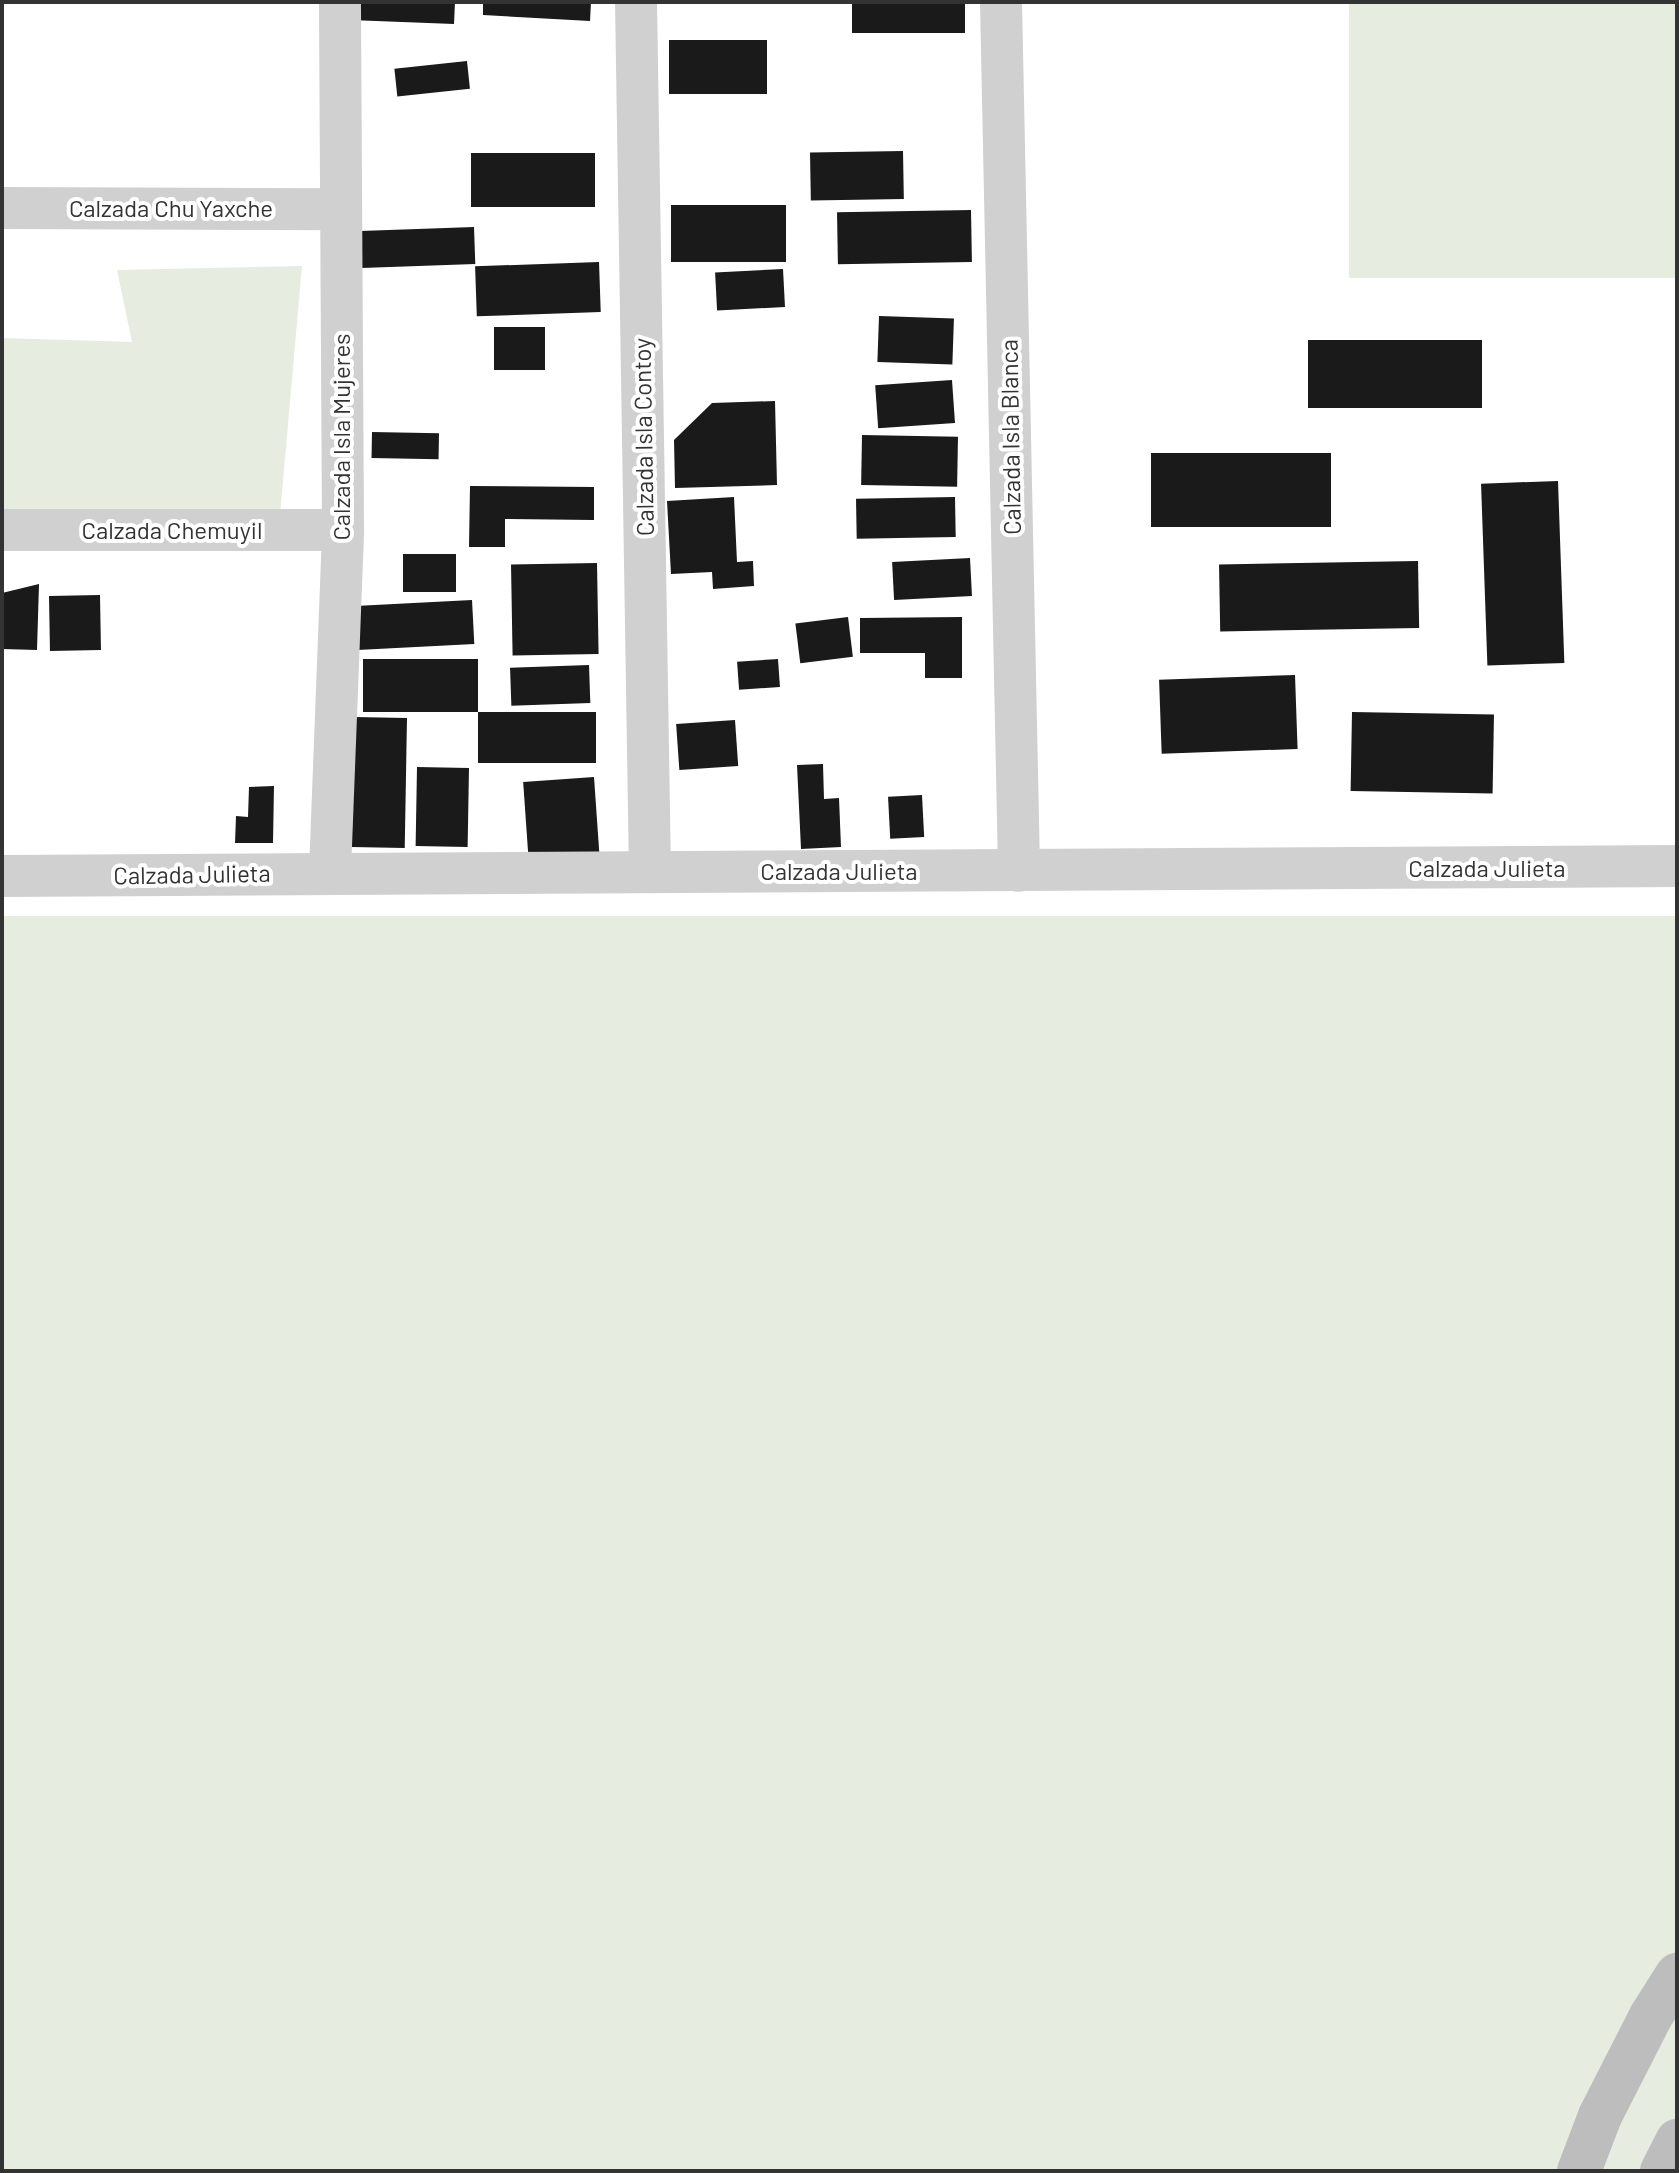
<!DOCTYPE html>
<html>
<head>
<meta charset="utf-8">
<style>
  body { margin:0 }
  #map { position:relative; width:1679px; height:2173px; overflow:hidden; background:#fff; font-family:Barlow,sans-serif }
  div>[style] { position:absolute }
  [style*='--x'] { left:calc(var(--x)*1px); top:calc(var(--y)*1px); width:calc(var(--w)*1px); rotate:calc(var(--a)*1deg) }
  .green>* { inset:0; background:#e6ecdf; transform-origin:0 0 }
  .building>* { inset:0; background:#1a1a1a; transform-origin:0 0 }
  .minor>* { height:42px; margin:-21px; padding:0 21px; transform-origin:21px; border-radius:21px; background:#d0d0d0 }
  .secondary>* { height:44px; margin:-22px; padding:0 22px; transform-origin:22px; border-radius:22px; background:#bdbdbd }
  span { translate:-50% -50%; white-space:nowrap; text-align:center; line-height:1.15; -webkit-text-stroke:8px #fff; paint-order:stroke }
  .street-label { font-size:24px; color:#333 }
  .frame { position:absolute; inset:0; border:4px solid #333; pointer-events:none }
</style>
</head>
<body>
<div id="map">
  <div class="green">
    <i style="left:1349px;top:2px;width:328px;height:276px"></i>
    <i style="clip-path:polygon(302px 266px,280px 515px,2px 515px,2px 338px,132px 342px,117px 270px)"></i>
    <i style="left:1677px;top:916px;width:1255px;height:1675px;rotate:90deg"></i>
  </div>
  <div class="building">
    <i style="clip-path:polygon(351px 2px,455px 2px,454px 24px,350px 20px)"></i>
    <i style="clip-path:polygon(483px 2px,591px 2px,590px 21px,483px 15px)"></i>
    <i style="left:852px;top:2px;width:113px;height:31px"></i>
    <i style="left:669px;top:40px;width:98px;height:54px"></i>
    <i style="left:467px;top:61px;width:28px;height:73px;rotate:84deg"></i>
    <i style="left:903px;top:151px;width:48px;height:93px;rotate:89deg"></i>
    <i style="left:471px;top:153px;width:124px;height:54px"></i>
    <i style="left:671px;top:205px;width:115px;height:57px"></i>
    <i style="left:971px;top:210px;width:52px;height:134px;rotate:89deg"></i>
    <i style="left:474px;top:227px;width:37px;height:121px;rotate:88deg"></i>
    <i style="left:599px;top:262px;width:50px;height:124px;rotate:88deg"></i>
    <i style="left:783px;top:269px;width:38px;height:68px;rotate:87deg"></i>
    <i style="left:879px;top:316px;width:75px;height:46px;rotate:2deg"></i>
    <i style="left:545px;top:327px;width:43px;height:51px;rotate:90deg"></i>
    <i style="left:1482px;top:340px;width:68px;height:174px;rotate:90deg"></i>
    <i style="left:952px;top:380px;width:43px;height:77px;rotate:86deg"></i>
    <i style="clip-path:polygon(775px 401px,777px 485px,675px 488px,674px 440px,712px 403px)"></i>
    <i style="left:372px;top:432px;width:67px;height:26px;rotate:1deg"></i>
    <i style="left:862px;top:435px;width:96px;height:50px;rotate:1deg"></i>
    <i style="left:1331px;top:453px;width:74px;height:180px;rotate:90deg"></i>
    <i style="left:1558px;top:481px;width:182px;height:77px;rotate:88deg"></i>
    <i style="clip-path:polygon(470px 486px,594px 487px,594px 520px,505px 519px,505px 547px,469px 547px)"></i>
    <i style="clip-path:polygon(734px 497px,737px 562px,753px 561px,754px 586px,713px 589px,712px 572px,671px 574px,667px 501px)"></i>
    <i style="left:955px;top:497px;width:40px;height:99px;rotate:89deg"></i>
    <i style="left:403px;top:554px;width:53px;height:38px"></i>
    <i style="left:970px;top:558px;width:38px;height:78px;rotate:87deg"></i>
    <i style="left:1418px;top:561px;width:67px;height:199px;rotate:89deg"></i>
    <i style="left:597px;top:563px;width:91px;height:86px;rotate:89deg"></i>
    <i style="clip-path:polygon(39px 584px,37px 650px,2px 649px,2px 593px)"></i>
    <i style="left:100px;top:595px;width:55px;height:51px;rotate:89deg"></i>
    <i style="left:472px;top:600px;width:44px;height:117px;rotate:87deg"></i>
    <i style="left:848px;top:617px;width:40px;height:53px;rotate:83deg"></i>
    <i style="clip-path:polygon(962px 617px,962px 678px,925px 678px,925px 653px,860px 653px,860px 618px)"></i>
    <i style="left:478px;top:659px;width:53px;height:115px;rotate:90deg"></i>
    <i style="left:778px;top:659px;width:28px;height:41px;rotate:86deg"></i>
    <i style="left:589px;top:665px;width:38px;height:79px;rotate:88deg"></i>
    <i style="left:1295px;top:675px;width:74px;height:136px;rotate:88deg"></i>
    <i style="left:478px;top:712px;width:118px;height:51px"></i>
    <i style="left:1352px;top:712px;width:142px;height:79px;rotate:1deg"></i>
    <i style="left:354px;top:717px;width:53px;height:130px;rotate:1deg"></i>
    <i style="left:735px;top:720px;width:46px;height:59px;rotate:86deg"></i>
    <i style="clip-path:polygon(823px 764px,824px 799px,839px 798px,841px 847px,801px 849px,797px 765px)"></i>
    <i style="left:417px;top:767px;width:52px;height:79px;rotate:1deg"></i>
    <i style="left:594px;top:777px;width:77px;height:71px;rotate:86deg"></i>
    <i style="clip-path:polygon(274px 786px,273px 843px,235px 843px,236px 816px,248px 817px,249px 787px)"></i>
    <i style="left:922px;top:795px;width:42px;height:34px;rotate:87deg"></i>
  </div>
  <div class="minor">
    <i style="--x:636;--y:2;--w:870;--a:89.08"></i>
    <i style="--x:1001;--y:2;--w:869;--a:88.81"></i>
    <i style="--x:2;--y:208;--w:337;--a:0.2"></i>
    <i style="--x:2;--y:530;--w:341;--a:0"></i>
    <i style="--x:330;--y:872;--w:342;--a:-87.8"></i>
    <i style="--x:343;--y:530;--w:528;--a:-90.33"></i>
    <i style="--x:2;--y:876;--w:1675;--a:-0.34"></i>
  </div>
  <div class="secondary">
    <i style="--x:1579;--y:2171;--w:59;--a:-69.1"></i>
    <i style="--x:1600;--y:2116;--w:112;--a:-63"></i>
    <i style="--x:1651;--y:2016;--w:49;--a:-57.6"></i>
    <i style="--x:1662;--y:2171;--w:34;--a:-63"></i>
  </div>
  <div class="street-label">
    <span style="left:171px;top:208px">Calzada Chu Yaxche</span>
    <span style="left:341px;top:437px;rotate:-90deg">Calzada Isla Mujeres</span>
    <span style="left:643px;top:437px;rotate:-91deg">Calzada Isla Contoy</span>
    <span style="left:1010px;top:437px;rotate:-91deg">Calzada Isla Blanca</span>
    <span style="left:172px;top:530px">Calzada Chemuyil</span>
    <span style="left:1487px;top:868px">Calzada Julieta</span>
    <span style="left:839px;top:871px">Calzada Julieta</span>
    <span style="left:192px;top:874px;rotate:-1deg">Calzada Julieta</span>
  </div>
  <div class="frame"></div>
</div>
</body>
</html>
